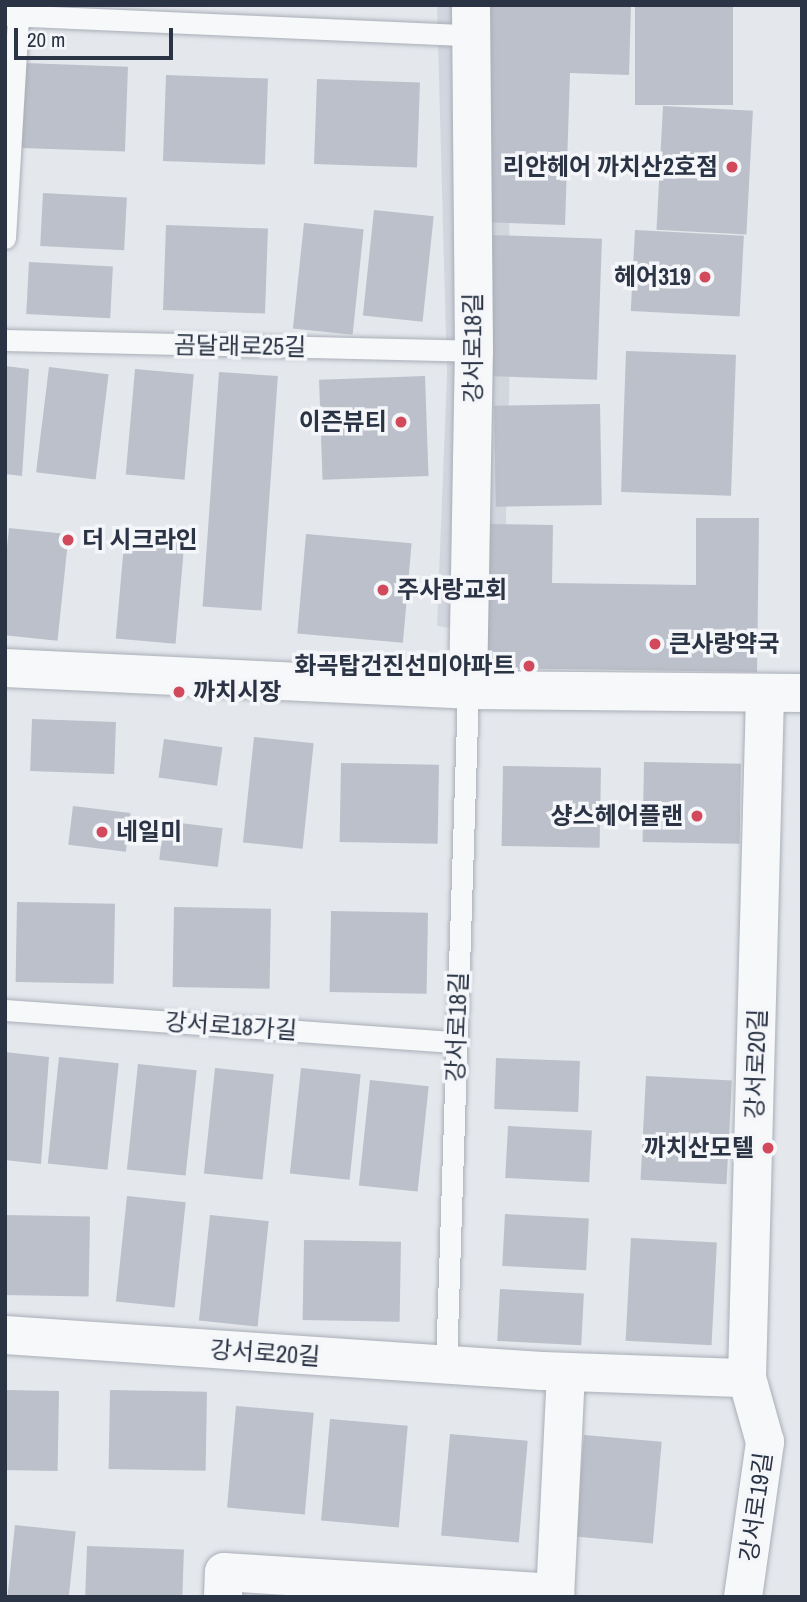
<!DOCTYPE html>
<html>
<head>
<meta charset="utf-8">
<style>
  body { margin:0 }
  #map { position:relative; width:807px; height:1602px; overflow:hidden; background:#e4e7ec; font-family:"Archivo Narrow","Noto Sans KR",sans-serif }
  div>[style] { position:absolute }
  [style*='--x'] { left:calc(var(--x)*1px); top:calc(var(--y)*1px); width:calc(var(--w)*1px); rotate:calc(var(--a)*1deg) }
  .built>* { inset:0; background:#d2d6de }
  .building>* { inset:0; background:#bbc0ca; transform-origin:0 0 }
  .roads { filter:drop-shadow(0 0 2px #a9aeb7) drop-shadow(0 0 2px #a9aeb7) }
  .service>* { height:21px; margin:-10.5px; padding:0 10.5px; transform-origin:10.5px; border-radius:10.5px; background:#f7f8fa }
  .minor>* { height:38px; margin:-19px; padding:0 19px; transform-origin:19px; border-radius:19px; background:#f7f8fa }
  .dots>* { width:19px; height:19px; translate:-50% -50%; box-sizing:border-box; border:4px solid #f4f6f9; border-radius:50% }
  span { translate:-50% -50%; white-space:nowrap; text-align:center; line-height:1.15; -webkit-text-stroke:7px #f4f6f9; paint-order:stroke }
  .poi-label { font-size:24px; color:#2b3445; font-weight:700 }
  .right { translate:-100% -50%; text-align:right }
  .left { translate:0 -50%; text-align:left }
  .street-label { font-size:24px; color:#2b3445 }
  .frame { position:absolute; inset:0; border:7px solid #2b3445; pointer-events:none }
  .scale { position:absolute; left:14px; top:28px; width:159px; height:32px; box-sizing:border-box; border:4px solid #2b3445; border-top:0; padding-left:9px; font-size:21px; line-height:24px; white-space:nowrap; color:#2b3445; -webkit-text-stroke:5px #f4f6f9; paint-order:stroke }
</style>
</head>
<body>
<div id="map">
  <div class="built">
    <i style="clip-path:polygon(437px 5px,508px 5px,510px 358px,503px 635px,437px 626px,447px 374px)"></i>
  </div>
  <div class="building">
    <i style="clip-path:polygon(488px 5px,631px 5px,629px 75px,570px 73px,565px 225px,480px 222px)"></i>
    <i style="left:635px;top:5px;width:98px;height:100px"></i>
    <i style="left:24px;top:63px;width:104px;height:85px;rotate:2deg"></i>
    <i style="left:166px;top:75px;width:102px;height:86px;rotate:2deg"></i>
    <i style="left:317px;top:79px;width:103px;height:85px;rotate:2deg"></i>
    <i style="left:663px;top:106px;width:90px;height:124px;rotate:3deg"></i>
    <i style="left:43px;top:193px;width:84px;height:53px;rotate:3deg"></i>
    <i style="left:374px;top:210px;width:60px;height:106px;rotate:6deg"></i>
    <i style="left:304px;top:223px;width:60px;height:106px;rotate:6deg"></i>
    <i style="left:166px;top:225px;width:102px;height:85px;rotate:2deg"></i>
    <i style="left:635px;top:230px;width:109px;height:81px;rotate:3deg"></i>
    <i style="left:491px;top:235px;width:111px;height:141px;rotate:2deg"></i>
    <i style="left:29px;top:262px;width:84px;height:52px;rotate:3deg"></i>
    <i style="left:626px;top:351px;width:110px;height:141px;rotate:2deg"></i>
    <i style="clip-path:polygon(5px 366px,29px 369px,22px 476px,5px 474px)"></i>
    <i style="left:49px;top:367px;width:60px;height:106px;rotate:7deg"></i>
    <i style="left:135px;top:369px;width:59px;height:106px;rotate:5deg"></i>
    <i style="left:219px;top:372px;width:59px;height:235px;rotate:4deg"></i>
    <i style="left:425px;top:376px;width:100px;height:106px;rotate:88deg"></i>
    <i style="left:600px;top:404px;width:101px;height:106px;rotate:89deg"></i>
    <i style="clip-path:polygon(696px 518px,759px 518px,757px 672px,484px 668px,485px 524px,553px 525px,552px 583px,696px 585px)"></i>
    <i style="left:9px;top:528px;width:60px;height:107px;rotate:6deg"></i>
    <i style="left:125px;top:533px;width:60px;height:106px;rotate:5deg"></i>
    <i style="left:306px;top:534px;width:106px;height:100px;rotate:5deg"></i>
    <i style="left:32px;top:719px;width:84px;height:52px;rotate:2deg"></i>
    <i style="left:254px;top:737px;width:60px;height:106px;rotate:6deg"></i>
    <i style="left:164px;top:739px;width:59px;height:39px;rotate:8deg"></i>
    <i style="left:644px;top:762px;width:97px;height:80px;rotate:1deg"></i>
    <i style="left:341px;top:763px;width:98px;height:79px;rotate:1deg"></i>
    <i style="left:503px;top:766px;width:98px;height:80px;rotate:1deg"></i>
    <i style="left:73px;top:806px;width:58px;height:39px;rotate:7deg"></i>
    <i style="left:164px;top:821px;width:59px;height:39px;rotate:7deg"></i>
    <i style="left:17px;top:902px;width:98px;height:80px;rotate:1deg"></i>
    <i style="left:174px;top:907px;width:97px;height:80px;rotate:1deg"></i>
    <i style="left:331px;top:911px;width:97px;height:81px;rotate:1deg"></i>
    <i style="clip-path:polygon(5px 1052px,49px 1057px,41px 1164px,5px 1160px)"></i>
    <i style="left:59px;top:1057px;width:60px;height:107px;rotate:6deg"></i>
    <i style="left:496px;top:1058px;width:84px;height:51px;rotate:2deg"></i>
    <i style="left:138px;top:1064px;width:59px;height:106px;rotate:6deg"></i>
    <i style="left:215px;top:1068px;width:59px;height:106px;rotate:6deg"></i>
    <i style="left:301px;top:1068px;width:60px;height:106px;rotate:6deg"></i>
    <i style="left:646px;top:1076px;width:86px;height:104px;rotate:3deg"></i>
    <i style="left:370px;top:1080px;width:59px;height:106px;rotate:6deg"></i>
    <i style="left:508px;top:1126px;width:84px;height:52px;rotate:3deg"></i>
    <i style="left:127px;top:1196px;width:59px;height:106px;rotate:6deg"></i>
    <i style="left:505px;top:1214px;width:84px;height:52px;rotate:3deg"></i>
    <i style="left:5px;top:1215px;width:85px;height:80px;rotate:1deg"></i>
    <i style="left:210px;top:1215px;width:59px;height:106px;rotate:6deg"></i>
    <i style="left:631px;top:1238px;width:86px;height:103px;rotate:3deg"></i>
    <i style="left:304px;top:1240px;width:97px;height:80px;rotate:1deg"></i>
    <i style="left:500px;top:1289px;width:84px;height:52px;rotate:3deg"></i>
    <i style="left:5px;top:1390px;width:54px;height:80px;rotate:1deg"></i>
    <i style="left:110px;top:1390px;width:97px;height:79px;rotate:1deg"></i>
    <i style="left:236px;top:1406px;width:78px;height:102px;rotate:5deg"></i>
    <i style="left:330px;top:1419px;width:78px;height:102px;rotate:5deg"></i>
    <i style="left:450px;top:1434px;width:78px;height:102px;rotate:5deg"></i>
    <i style="left:584px;top:1435px;width:78px;height:102px;rotate:5deg"></i>
    <i style="left:15px;top:1525px;width:61px;height:72px;rotate:6deg"></i>
    <i style="left:87px;top:1546px;width:97px;height:51px;rotate:2deg"></i>
  </div>
  <div class="roads">
    <div class="service">
      <i style="--x:5;--y:15;--w:464;--a:2.5"></i>
      <i style="--x:5;--y:238;--w:222;--a:-86.6"></i>
      <i style="--x:5;--y:340;--w:469;--a:1.3"></i>
      <i style="--x:5;--y:1010;--w:452;--a:4.1"></i>
      <i style="--x:446;--y:1365;--w:675;--a:-88.13"></i>
    </div>
    <div class="minor">
      <i style="--x:5;--y:668;--w:464;--a:2.7"></i>
      <i style="--x:468;--y:690;--w:334;--a:0.5"></i>
      <i style="--x:468;--y:690;--w:339;--a:-89"></i>
      <i style="--x:474;--y:351;--w:346;--a:-90.5"></i>
      <i style="--x:5;--y:1335;--w:538;--a:3.84"></i>
      <i style="--x:542;--y:1371;--w:205;--a:2"></i>
      <i style="--x:747;--y:1378;--w:685;--a:-88.49"></i>
      <i style="--x:223;--y:1597;--w:25;--a:-88"></i>
      <i style="--x:224;--y:1572;--w:332;--a:3.6"></i>
      <i style="--x:555;--y:1597;--w:225;--a:-87.2"></i>
      <i style="--x:743;--y:1597;--w:157;--a:-81.9"></i>
      <i style="--x:765;--y:1442;--w:66;--a:-105.7"></i>
    </div>
  </div>
  <div class="dots">
    <i style="left:732px;top:167px;background:#d1495b"></i>
    <i style="left:705px;top:277px;background:#d1495b"></i>
    <i style="left:401px;top:422px;background:#d1495b"></i>
    <i style="left:68px;top:540px;background:#d1495b"></i>
    <i style="left:383px;top:590px;background:#d1495b"></i>
    <i style="left:655px;top:644px;background:#d1495b"></i>
    <i style="left:529px;top:666px;background:#d1495b"></i>
    <i style="left:179px;top:692px;background:#d1495b"></i>
    <i style="left:697px;top:816px;background:#d1495b"></i>
    <i style="left:102px;top:832px;background:#d1495b"></i>
    <i style="left:768px;top:1148px;background:#d1495b"></i>
  </div>
  <div class="poi-label">
    <span class="right" style="left:718px;top:167px">리안헤어 까치산2호점</span>
    <span class="right" style="left:691px;top:277px">헤어319</span>
    <span class="right" style="left:387px;top:422px">이즌뷰티</span>
    <span class="left" style="left:82px;top:540px">더 시크라인</span>
    <span class="left" style="left:397px;top:590px">주사랑교회</span>
    <span class="left" style="left:669px;top:644px">큰사랑약국</span>
    <span class="right" style="left:515px;top:666px">화곡탑건진선미아파트</span>
    <span class="left" style="left:193px;top:692px">까치시장</span>
    <span class="right" style="left:683px;top:816px">샹스헤어플랜</span>
    <span class="left" style="left:116px;top:832px">네일미</span>
    <span class="right" style="left:754px;top:1148px">까치산모텔</span>
  </div>
  <div class="street-label">
    <span style="left:240px;top:346px;rotate:1deg">곰달래로25길</span>
    <span style="left:473px;top:348px;rotate:-90deg">강서로18길</span>
    <span style="left:231px;top:1026px;rotate:4deg">강서로18가길</span>
    <span style="left:457px;top:1027px;rotate:-88deg">강서로18길</span>
    <span style="left:756px;top:1064px;rotate:-88deg">강서로20길</span>
    <span style="left:265px;top:1353px;rotate:4deg">강서로20길</span>
    <span style="left:756px;top:1507px;rotate:-82deg">강서로19길</span>
  </div>
  <div class="frame"></div>
  <div class="scale">20 m</div>
</div>
</body>
</html>
